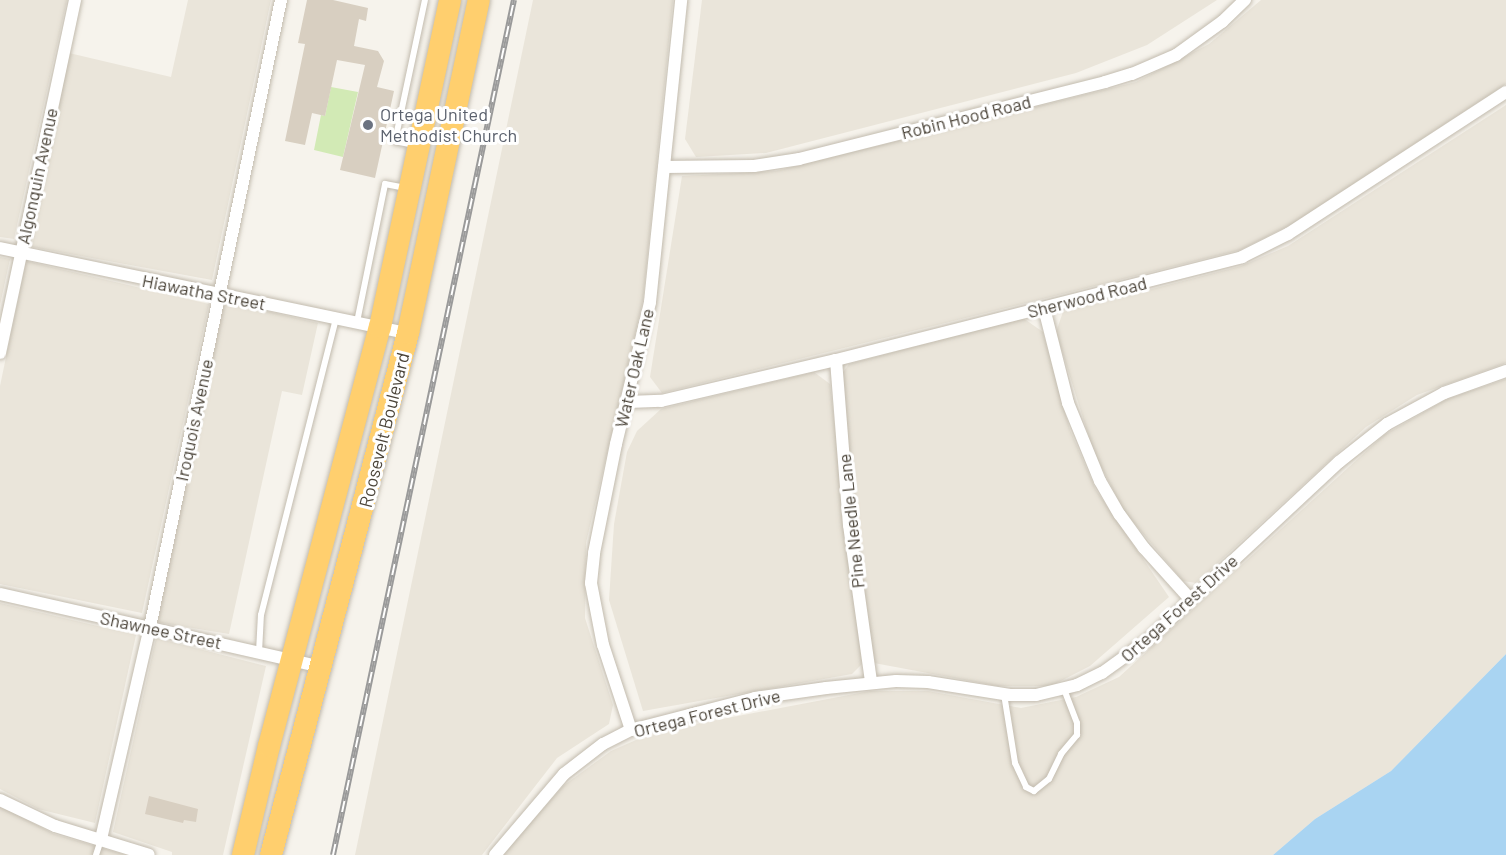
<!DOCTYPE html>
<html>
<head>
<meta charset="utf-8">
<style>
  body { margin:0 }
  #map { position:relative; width:1506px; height:855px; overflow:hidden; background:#f6f3ec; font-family:Barlow,sans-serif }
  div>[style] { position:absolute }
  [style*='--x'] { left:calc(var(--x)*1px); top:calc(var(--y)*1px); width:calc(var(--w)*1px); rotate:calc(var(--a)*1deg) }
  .residential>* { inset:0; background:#eae5da }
  .green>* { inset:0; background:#d2eab5 }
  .water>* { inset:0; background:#a9d4f2 }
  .building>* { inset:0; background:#d8cfc1 }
  .roads { filter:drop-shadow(0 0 2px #c2bbae) drop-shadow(0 0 2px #c2bbae) }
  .lane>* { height:6px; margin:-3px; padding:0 3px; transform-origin:3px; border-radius:3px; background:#fff }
  .street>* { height:12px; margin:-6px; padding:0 6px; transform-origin:6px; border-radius:6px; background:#fff }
  .highway>* { height:22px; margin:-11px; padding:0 11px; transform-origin:11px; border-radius:11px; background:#ffcf6e }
  .rail>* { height:6px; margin-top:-3px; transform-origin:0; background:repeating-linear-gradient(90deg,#fff 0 11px,#9a9a9a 0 22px); box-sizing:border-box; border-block:2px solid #9a9a9a }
  .dots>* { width:16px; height:16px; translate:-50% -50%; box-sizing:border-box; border:3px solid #fff; border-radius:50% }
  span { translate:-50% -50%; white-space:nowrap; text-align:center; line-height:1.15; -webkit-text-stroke:6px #fff; paint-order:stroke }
  .worship-label { font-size:18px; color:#5b616d }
  .left { translate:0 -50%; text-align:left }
  .street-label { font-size:18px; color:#4b4439 }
</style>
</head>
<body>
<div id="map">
  <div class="residential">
    <i style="clip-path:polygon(0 0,67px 0,14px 239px,0 237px)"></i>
    <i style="clip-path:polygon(188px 0,271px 0,212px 280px,32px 247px,69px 53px,171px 77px)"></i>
    <i style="clip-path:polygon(533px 0,673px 0,643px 300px,586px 543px,585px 618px,613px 705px,609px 724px,557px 758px,482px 855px,355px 855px)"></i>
    <i style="clip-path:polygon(702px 0,1217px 0,1147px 45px,1076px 73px,766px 153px,696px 157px,685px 139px)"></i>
    <i style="clip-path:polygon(1261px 0,1506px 0,1506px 84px,1292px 224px,1240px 250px,662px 393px,650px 377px,682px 176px,776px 171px,1136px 82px,1209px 44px)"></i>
    <i style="clip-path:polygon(1506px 105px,1506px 363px,1417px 395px,1366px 427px,1196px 583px,1183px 581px,1124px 511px,1094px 453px,1056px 332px,1063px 312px,1241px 266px,1288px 246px)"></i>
    <i style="clip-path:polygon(0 257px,10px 259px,0 305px)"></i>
    <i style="clip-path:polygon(26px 261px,209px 304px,142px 613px,0 584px,0 386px)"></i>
    <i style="clip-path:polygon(223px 301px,318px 323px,302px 395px,282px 391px,229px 634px,156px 622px)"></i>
    <i style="clip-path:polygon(1023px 318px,1043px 332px,1070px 430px,1096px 490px,1169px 597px,1090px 666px,1051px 686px,997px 686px,874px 663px,856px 526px,841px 375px,849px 364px)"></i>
    <i style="clip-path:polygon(814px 372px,830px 384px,862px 664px,852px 674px,643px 711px,609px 600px,614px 524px,627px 452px,637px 431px,661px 409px)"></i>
    <i style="clip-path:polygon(1506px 379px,1506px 654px,1391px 771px,1315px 819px,1273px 855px,502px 855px,563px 786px,611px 751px,654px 732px,870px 691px,928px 691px,1021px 708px,1076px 697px,1119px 677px,1384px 435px,1447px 399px)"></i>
    <i style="clip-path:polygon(0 603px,136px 635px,95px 823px,38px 809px,0 789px)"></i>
    <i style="clip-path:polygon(156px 638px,266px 666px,223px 855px,172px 855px,172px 852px,113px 832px)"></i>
    <i style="clip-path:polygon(0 806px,54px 834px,126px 855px,0 855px)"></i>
  </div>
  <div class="green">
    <i style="clip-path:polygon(331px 87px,358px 92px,343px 157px,314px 150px,321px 115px,325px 116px)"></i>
  </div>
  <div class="water">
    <i style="clip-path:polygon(1506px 654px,1506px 855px,1273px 855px,1315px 819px,1391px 771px)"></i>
  </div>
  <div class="building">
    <i style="clip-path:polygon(307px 0,333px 0,368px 8px,366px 21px,359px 19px,354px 46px,378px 51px,384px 61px,377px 87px,394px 91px,375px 178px,340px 170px,365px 65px,337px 60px,325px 116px,312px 113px,305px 145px,285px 141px,305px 44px,298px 43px)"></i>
    <i style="clip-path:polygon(149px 796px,198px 809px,196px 822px,184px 820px,183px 823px,145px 814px)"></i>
  </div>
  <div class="roads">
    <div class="lane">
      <i style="--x:415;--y:145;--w:20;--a:-169"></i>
      <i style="--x:395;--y:141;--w:144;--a:-78"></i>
      <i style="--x:357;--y:322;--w:141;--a:-78.5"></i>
      <i style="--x:385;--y:184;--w:21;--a:11"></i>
      <i style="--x:259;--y:652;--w:37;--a:-87"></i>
      <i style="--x:261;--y:615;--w:306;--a:-75.8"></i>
      <i style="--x:1004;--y:694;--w:70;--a:80.9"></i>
      <i style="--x:1015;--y:763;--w:26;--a:65"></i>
      <i style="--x:1026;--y:787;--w:9;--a:27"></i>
      <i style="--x:1034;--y:791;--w:19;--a:-39"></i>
      <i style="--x:1049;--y:779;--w:28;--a:-64"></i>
      <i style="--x:1061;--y:754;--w:25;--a:-50"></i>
      <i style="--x:1077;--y:735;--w:12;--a:-90"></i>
      <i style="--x:1077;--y:723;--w:36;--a:-111"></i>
      <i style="--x:96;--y:855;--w:16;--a:-72"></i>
    </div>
    <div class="street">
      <i style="--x:664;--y:167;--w:90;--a:-0.6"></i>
      <i style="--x:754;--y:166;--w:46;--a:-8.8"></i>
      <i style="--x:799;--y:159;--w:316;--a:-14.1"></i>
      <i style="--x:1105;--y:82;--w:28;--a:-17"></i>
      <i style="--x:1132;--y:74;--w:48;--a:-23.4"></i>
      <i style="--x:1176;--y:55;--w:57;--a:-35.7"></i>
      <i style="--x:1222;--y:22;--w:32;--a:-44"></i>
      <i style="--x:0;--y:248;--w:417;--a:11.8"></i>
      <i style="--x:1044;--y:308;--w:98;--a:75.8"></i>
      <i style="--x:1068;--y:403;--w:84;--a:67.7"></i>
      <i style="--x:1100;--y:481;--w:39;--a:60"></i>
      <i style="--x:1120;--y:515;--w:41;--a:54"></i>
      <i style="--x:1144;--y:548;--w:70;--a:47.9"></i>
      <i style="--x:0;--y:353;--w:361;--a:-78"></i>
      <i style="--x:836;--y:360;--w:166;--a:85.5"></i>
      <i style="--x:849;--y:525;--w:159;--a:82"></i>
      <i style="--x:628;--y:402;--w:33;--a:-2"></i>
      <i style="--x:661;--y:401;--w:180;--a:-13.2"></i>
      <i style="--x:836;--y:360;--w:419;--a:-14.2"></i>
      <i style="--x:1242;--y:257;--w:51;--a:-26.6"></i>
      <i style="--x:1288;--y:234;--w:260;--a:-33.1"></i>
      <i style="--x:0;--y:594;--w:329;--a:12.8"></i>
      <i style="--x:631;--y:730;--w:89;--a:-108.2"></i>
      <i style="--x:603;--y:645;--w:63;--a:-101"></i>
      <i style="--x:591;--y:583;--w:30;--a:-84"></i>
      <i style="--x:594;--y:553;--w:111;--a:-78.6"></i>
      <i style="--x:616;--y:444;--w:146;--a:-76.5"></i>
      <i style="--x:650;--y:302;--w:304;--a:-84.1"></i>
      <i style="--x:0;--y:800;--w:61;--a:25.3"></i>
      <i style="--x:55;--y:826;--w:98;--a:17.1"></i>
      <i style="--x:101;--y:839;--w:218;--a:-77"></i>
      <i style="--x:150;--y:627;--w:641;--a:-78.2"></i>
      <i style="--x:495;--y:855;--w:106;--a:-49.6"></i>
      <i style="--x:564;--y:774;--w:49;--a:-37.6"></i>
      <i style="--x:603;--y:744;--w:31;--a:-27"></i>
      <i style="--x:631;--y:730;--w:128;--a:-14.5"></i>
      <i style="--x:755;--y:698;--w:72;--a:-8"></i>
      <i style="--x:826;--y:688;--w:70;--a:-5.7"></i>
      <i style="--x:896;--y:681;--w:32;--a:2"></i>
      <i style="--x:928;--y:682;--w:83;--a:9"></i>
      <i style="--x:1010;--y:695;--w:26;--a:0"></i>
      <i style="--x:1036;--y:695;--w:42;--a:-13.7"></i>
      <i style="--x:1077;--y:685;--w:28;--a:-26"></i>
      <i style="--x:1102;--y:673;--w:57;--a:-35.7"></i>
      <i style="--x:1148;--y:640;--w:261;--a:-43"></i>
      <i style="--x:1339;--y:462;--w:61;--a:-38.4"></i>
      <i style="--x:1387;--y:424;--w:65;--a:-28.5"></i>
      <i style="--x:1444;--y:393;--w:66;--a:-19.5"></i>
    </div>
    <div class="highway">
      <i style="--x:243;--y:855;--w:112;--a:-76.6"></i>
      <i style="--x:269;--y:746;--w:433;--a:-75.2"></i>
      <i style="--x:380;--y:327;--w:334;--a:-77.9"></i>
      <i style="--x:271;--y:855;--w:540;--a:-75.29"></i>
      <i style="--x:408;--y:333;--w:340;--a:-78"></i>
    </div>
  </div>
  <div class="rail">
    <i style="--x:333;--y:855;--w:874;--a:-78.05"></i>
  </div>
  <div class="dots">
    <i style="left:368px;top:125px;background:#6b7280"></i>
  </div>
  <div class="worship-label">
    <span class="left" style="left:380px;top:125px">Ortega United<br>Methodist Church</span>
  </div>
  <div class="street-label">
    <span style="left:966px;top:117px;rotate:-14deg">Robin Hood Road</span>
    <span style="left:37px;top:176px;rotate:-78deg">Algonquin Avenue</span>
    <span style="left:204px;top:292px;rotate:11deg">Hiawatha Street</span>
    <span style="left:1087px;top:297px;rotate:-14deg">Sherwood Road</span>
    <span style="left:634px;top:368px;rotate:-77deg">Water Oak Lane</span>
    <span style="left:194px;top:420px;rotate:-78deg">Iroquois Avenue</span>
    <span style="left:384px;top:430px;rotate:-76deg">Roosevelt Boulevard</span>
    <span style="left:851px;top:521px;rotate:-96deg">Pine Needle Lane</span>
    <span style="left:1179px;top:608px;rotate:-42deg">Ortega Forest Drive</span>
    <span style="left:161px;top:630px;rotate:12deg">Shawnee Street</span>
    <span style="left:707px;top:713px;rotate:-14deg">Ortega Forest Drive</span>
  </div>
</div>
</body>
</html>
